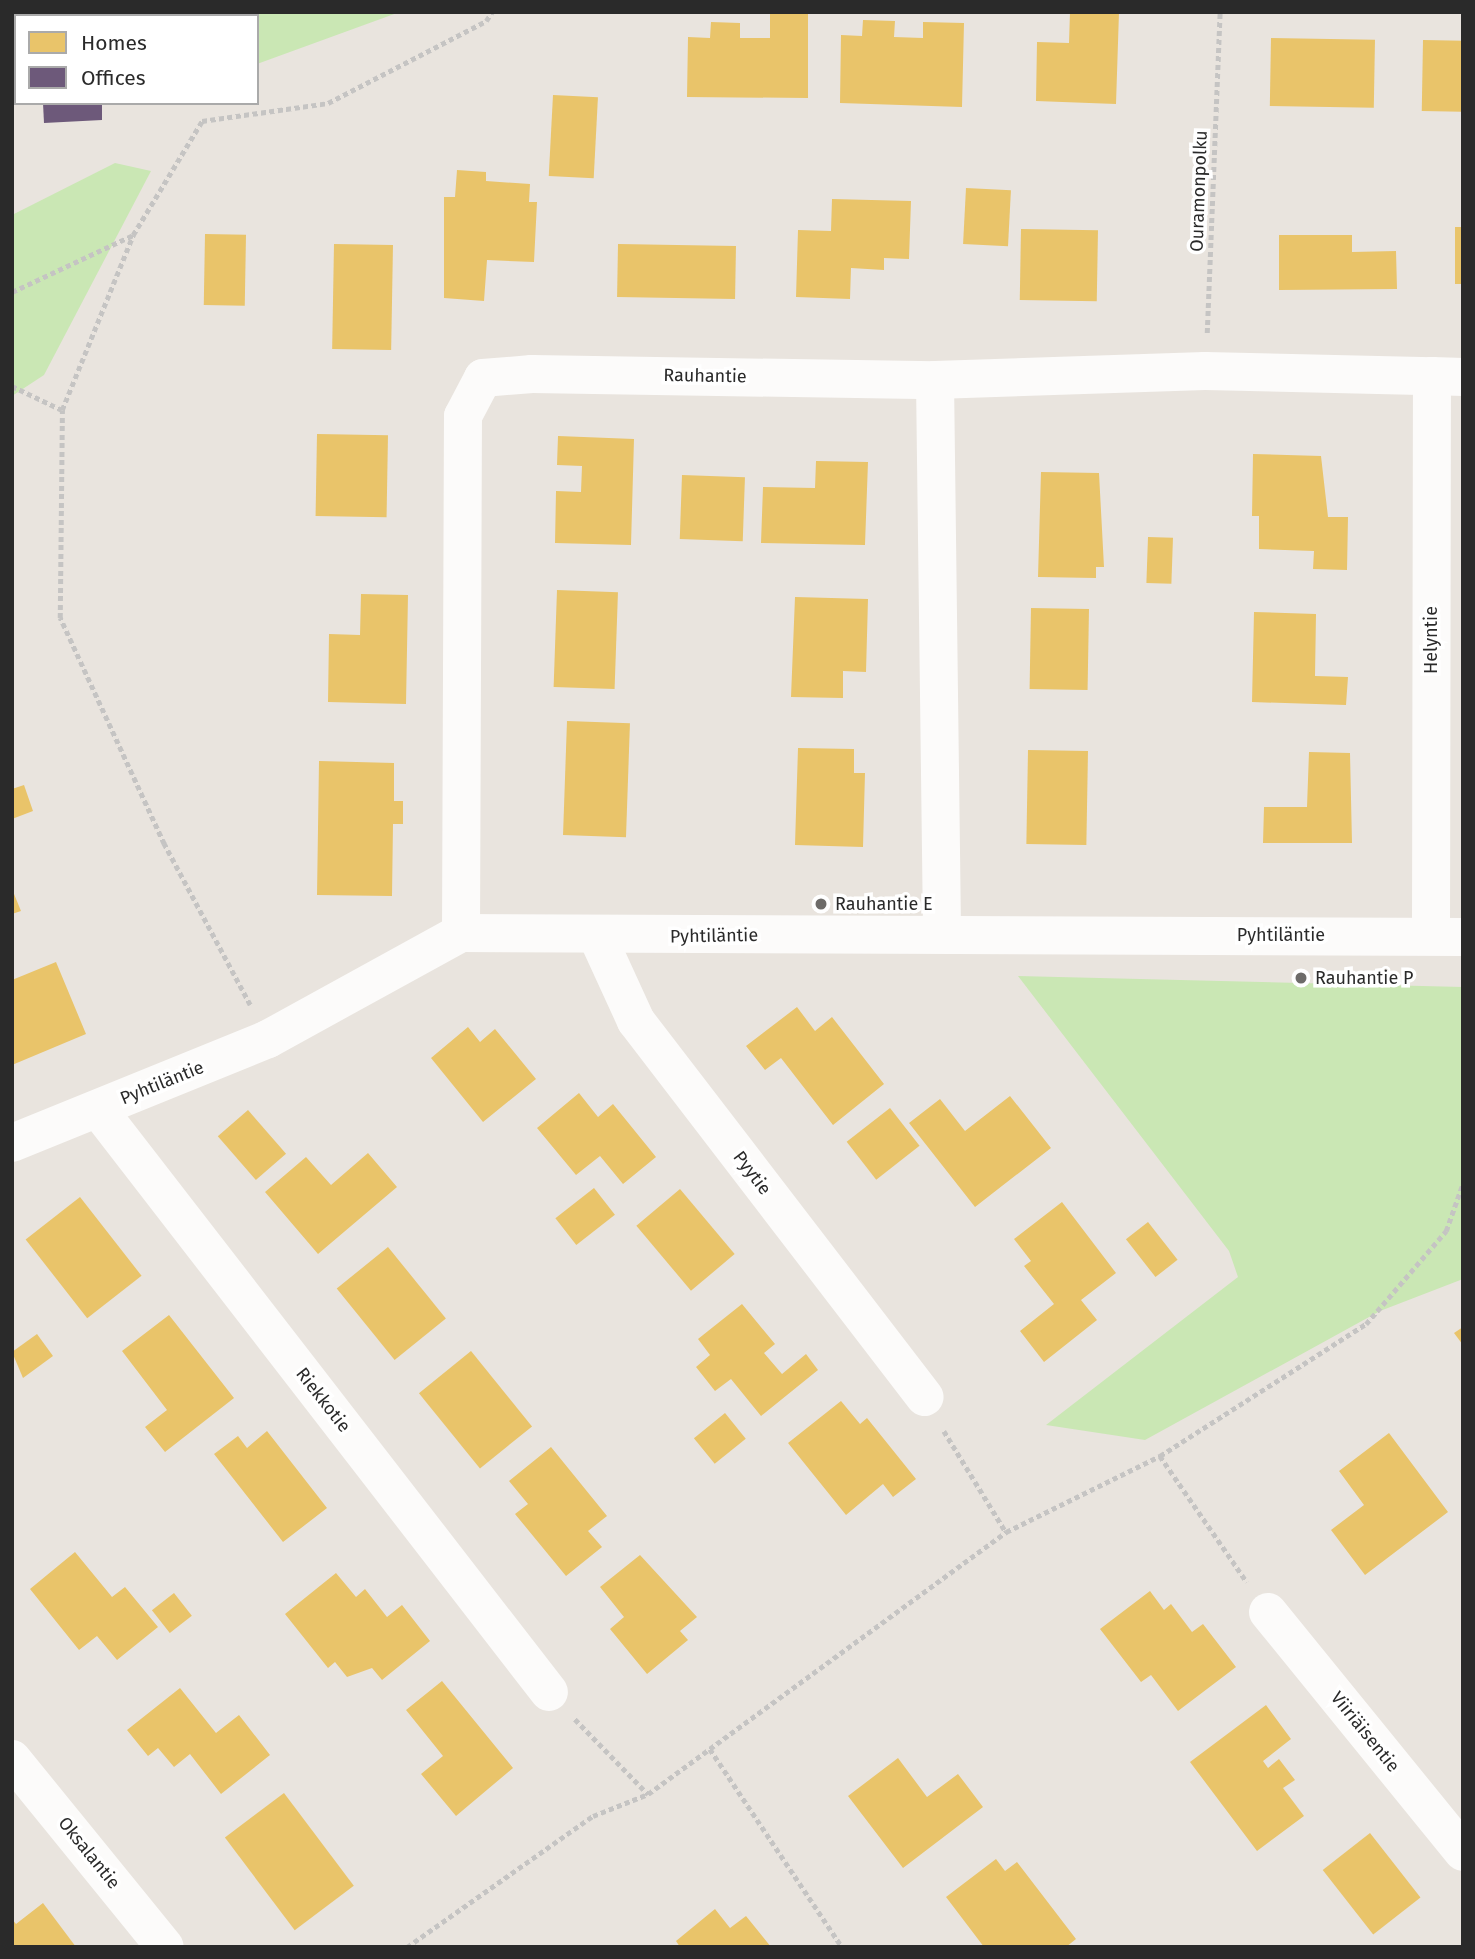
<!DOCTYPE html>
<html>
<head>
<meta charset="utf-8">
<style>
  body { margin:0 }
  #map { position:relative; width:1475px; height:1959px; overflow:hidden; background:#e9e4de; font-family:"Fira Sans",sans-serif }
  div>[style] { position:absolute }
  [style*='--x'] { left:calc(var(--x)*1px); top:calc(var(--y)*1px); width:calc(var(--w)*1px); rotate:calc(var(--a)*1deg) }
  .green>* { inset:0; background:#cae7b4 }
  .homes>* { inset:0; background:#e9c46a; transform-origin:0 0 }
  .offices>* { inset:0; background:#6d597a; transform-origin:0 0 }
  .path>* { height:4.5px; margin-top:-2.25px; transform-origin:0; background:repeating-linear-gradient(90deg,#c5c4c3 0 5px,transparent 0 8.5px) }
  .street>* { height:38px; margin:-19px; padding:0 19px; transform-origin:19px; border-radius:19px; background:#fcfbfa }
  .dots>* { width:19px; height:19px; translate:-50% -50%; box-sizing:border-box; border:4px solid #fff; border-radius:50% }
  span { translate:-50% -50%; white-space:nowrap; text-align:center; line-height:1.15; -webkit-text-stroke:7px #fff; paint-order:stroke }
  .street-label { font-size:18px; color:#2a2a2a }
  .poi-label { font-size:18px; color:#2a2a2a }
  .left { translate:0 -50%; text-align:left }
  .frame { position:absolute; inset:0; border:14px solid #2a2a2a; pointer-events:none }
  .legend { position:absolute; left:14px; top:14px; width:245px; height:91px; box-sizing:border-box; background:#fff; border:2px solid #aaa; margin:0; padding:9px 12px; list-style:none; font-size:21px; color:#2a2a2a }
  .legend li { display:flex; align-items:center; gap:14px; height:35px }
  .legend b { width:35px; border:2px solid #aaa }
</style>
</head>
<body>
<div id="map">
  <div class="green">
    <i style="clip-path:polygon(177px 12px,397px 12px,397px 13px,257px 64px,257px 16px)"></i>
    <i style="clip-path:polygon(115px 163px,151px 171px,44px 375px,12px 396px,12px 215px)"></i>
    <i style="clip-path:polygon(1018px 976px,1463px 987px,1463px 1279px,1380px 1311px,1145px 1440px,1046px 1425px,1238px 1277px,1229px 1251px)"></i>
  </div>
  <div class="homes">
    <i style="clip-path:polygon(770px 12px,808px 12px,808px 98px,687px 97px,688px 37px,710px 38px,711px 22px,740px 23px,740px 38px,770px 38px)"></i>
    <i style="clip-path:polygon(1070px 12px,1119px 12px,1116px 104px,1036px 101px,1037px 42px,1069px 43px)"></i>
    <i style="clip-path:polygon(863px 20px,895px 21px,894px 37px,923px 38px,923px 22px,964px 23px,962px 107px,840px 103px,841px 35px,862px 36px)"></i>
    <i style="left:1271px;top:38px;width:104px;height:68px;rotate:1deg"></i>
    <i style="left:1423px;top:40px;width:40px;height:71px;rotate:1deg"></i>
    <i style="left:553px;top:95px;width:45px;height:81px;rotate:3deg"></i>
    <i style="clip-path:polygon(457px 170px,486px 172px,486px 181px,530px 184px,529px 202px,537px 202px,534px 262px,487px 260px,484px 301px,444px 298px,444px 197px,455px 197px)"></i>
    <i style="left:966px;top:188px;width:45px;height:56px;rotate:3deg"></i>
    <i style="clip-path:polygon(832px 199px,911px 201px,909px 259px,884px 258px,884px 270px,851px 268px,850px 299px,796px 297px,798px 230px,831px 231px)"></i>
    <i style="left:1455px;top:227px;width:8px;height:57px"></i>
    <i style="left:1021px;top:229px;width:77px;height:71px;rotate:1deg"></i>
    <i style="left:205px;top:234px;width:41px;height:71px;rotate:1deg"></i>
    <i style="clip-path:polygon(1279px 235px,1352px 235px,1352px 252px,1396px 251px,1397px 289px,1279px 290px)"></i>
    <i style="left:334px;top:244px;width:59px;height:105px;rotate:1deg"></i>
    <i style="left:618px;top:244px;width:118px;height:53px;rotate:1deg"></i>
    <i style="left:317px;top:434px;width:71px;height:82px;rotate:1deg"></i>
    <i style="clip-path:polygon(558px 436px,634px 439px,631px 545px,555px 543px,556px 491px,581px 492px,582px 466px,557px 465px)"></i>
    <i style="clip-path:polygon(1253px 454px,1321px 456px,1328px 517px,1348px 517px,1347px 570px,1313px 569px,1314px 551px,1259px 549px,1259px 516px,1252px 516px)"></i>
    <i style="clip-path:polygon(816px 461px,868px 462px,865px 545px,761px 543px,763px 487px,815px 488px)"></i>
    <i style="clip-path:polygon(1041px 472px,1099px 473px,1104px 567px,1096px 567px,1096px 578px,1038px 577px)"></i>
    <i style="left:682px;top:475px;width:63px;height:64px;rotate:2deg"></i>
    <i style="left:1148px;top:537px;width:25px;height:46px;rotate:2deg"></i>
    <i style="left:557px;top:590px;width:61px;height:97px;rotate:2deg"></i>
    <i style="clip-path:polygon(361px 594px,408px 595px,406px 704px,328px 702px,329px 634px,360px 635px)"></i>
    <i style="clip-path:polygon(795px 597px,868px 599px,866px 672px,843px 671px,843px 698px,791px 697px)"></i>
    <i style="left:1031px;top:608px;width:58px;height:81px;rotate:1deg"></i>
    <i style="clip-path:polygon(1254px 612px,1316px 614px,1315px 676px,1348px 677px,1346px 705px,1252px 702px)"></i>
    <i style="left:567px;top:721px;width:63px;height:114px;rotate:2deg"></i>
    <i style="clip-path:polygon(798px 748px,854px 749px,854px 773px,865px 773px,863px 847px,795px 845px)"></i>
    <i style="left:1028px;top:750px;width:60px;height:94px;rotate:1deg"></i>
    <i style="clip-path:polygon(1309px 752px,1350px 753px,1352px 843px,1263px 843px,1264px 807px,1307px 807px)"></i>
    <i style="clip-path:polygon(319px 761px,394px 763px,394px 801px,403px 801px,403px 824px,393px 824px,392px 896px,317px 895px)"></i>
    <i style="clip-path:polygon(24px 785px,33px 811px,12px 819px,12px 789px)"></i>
    <i style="clip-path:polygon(12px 889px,21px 911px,12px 914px)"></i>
    <i style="clip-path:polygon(56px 962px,86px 1034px,12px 1065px,12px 980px)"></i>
    <i style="clip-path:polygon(797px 1007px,815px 1031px,832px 1017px,884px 1084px,833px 1125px,781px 1058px,765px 1070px,746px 1046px)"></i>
    <i style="clip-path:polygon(468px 1027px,480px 1042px,495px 1029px,536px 1079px,483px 1122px,431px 1058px)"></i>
    <i style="clip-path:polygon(579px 1093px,598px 1117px,613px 1104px,656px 1157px,623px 1184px,600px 1156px,576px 1175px,537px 1128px)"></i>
    <i style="clip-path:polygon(1010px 1096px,1051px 1148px,975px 1207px,909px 1123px,940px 1099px,965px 1131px)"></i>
    <i style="left:890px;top:1108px;width:48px;height:55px;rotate:52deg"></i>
    <i style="left:248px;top:1110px;width:58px;height:40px;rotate:49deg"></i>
    <i style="clip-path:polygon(368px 1153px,397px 1187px,318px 1254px,265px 1192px,306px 1157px,331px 1185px)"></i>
    <i style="left:594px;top:1188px;width:34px;height:49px;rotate:52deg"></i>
    <i style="left:680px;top:1189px;width:85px;height:57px;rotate:50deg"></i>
    <i style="left:80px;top:1197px;width:100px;height:69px;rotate:52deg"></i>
    <i style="clip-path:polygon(1062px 1202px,1116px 1273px,1081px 1300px,1097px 1320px,1044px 1362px,1020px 1331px,1054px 1304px,1024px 1266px,1031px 1261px,1014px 1239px)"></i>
    <i style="left:1148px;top:1222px;width:48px;height:28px;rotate:52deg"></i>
    <i style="left:388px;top:1247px;width:92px;height:66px;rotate:51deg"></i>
    <i style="clip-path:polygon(742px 1304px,775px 1344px,764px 1353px,782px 1374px,806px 1354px,818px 1370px,761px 1416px,731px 1379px,715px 1391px,696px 1367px,710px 1355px,698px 1339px)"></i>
    <i style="clip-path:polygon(169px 1315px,234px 1398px,165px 1452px,145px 1427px,167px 1410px,122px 1351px)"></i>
    <i style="clip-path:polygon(1463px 1327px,1463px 1345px,1454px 1333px)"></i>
    <i style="clip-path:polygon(37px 1334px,53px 1356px,23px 1378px,12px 1352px)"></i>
    <i style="left:471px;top:1351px;width:97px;height:67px;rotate:51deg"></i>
    <i style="clip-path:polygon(841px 1401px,860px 1424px,867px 1418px,916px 1479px,893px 1497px,883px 1484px,846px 1515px,788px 1443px)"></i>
    <i style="left:725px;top:1413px;width:33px;height:40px;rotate:51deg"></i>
    <i style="clip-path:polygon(267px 1431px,327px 1508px,283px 1542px,214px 1454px,238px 1436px,247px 1448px)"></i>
    <i style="clip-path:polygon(1389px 1433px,1448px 1512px,1365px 1575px,1331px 1530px,1364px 1505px,1339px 1471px)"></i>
    <i style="clip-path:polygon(551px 1447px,607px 1516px,588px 1531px,602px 1547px,566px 1576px,515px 1514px,528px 1504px,509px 1481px)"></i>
    <i style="clip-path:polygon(75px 1552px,112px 1597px,125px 1587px,158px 1627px,117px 1660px,97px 1636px,79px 1650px,30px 1589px)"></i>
    <i style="clip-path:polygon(640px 1555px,697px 1617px,680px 1631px,688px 1640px,647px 1674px,610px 1629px,624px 1617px,600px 1587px)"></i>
    <i style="clip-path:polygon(336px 1573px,356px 1597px,365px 1589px,387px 1617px,402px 1605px,430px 1641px,382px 1680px,372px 1668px,347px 1677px,335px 1662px,328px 1668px,285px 1614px)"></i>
    <i style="clip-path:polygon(1150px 1591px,1164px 1610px,1171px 1604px,1192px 1632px,1203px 1624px,1236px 1667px,1178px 1711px,1151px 1675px,1141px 1682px,1100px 1629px)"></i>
    <i style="left:174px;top:1593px;width:29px;height:28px;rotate:52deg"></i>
    <i style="clip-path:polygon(442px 1681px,513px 1768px,456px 1816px,421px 1774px,443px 1756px,406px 1710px)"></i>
    <i style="clip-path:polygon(180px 1688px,216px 1733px,239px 1715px,270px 1755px,221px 1794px,190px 1754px,174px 1767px,158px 1748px,148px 1756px,127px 1730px)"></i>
    <i style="clip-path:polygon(1266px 1705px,1291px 1739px,1263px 1761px,1268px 1768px,1279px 1759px,1295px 1780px,1283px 1788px,1304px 1816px,1257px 1851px,1190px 1762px)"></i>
    <i style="clip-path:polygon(898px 1758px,927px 1797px,958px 1774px,983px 1807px,903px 1868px,848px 1796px)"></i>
    <i style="left:284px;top:1793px;width:116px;height:74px;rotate:53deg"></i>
    <i style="left:1370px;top:1833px;width:82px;height:60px;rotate:52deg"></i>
    <i style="clip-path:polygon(996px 1859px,1005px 1871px,1017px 1862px,1076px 1939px,1066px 1947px,984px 1947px,946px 1897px)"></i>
    <i style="clip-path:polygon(43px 1903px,76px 1947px,12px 1947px,12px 1919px,16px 1924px)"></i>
    <i style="clip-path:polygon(715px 1909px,730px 1928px,746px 1916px,771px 1947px,680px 1947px,676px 1941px)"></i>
  </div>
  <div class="offices">
    <i style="left:38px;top:12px;width:64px;height:4px"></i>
    <i style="left:16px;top:16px;width:79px;height:4px;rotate:90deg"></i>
    <i style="clip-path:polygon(43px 103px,102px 103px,102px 120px,44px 123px)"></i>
  </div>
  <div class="path">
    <i style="--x:12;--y:292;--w:134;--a:-25.2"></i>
    <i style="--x:1207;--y:333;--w:321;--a:-87.7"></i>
    <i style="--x:12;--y:386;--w:55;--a:25.6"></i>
    <i style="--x:250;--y:1005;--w:183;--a:-118.1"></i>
    <i style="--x:164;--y:844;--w:249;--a:-114.7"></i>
    <i style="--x:60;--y:618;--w:208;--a:-89.4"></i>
    <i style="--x:62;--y:410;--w:189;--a:-67.9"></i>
    <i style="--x:133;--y:235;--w:133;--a:-58.8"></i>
    <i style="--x:202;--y:121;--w:127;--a:-8.1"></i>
    <i style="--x:328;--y:103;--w:178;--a:-27.4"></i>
    <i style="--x:486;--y:21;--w:11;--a:-56"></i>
    <i style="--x:944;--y:1431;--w:119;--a:58.5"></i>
    <i style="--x:1160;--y:1456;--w:153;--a:55.4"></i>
    <i style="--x:575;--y:1719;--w:105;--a:45.8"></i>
    <i style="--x:710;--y:1749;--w:238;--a:56.3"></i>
    <i style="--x:407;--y:1947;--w:228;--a:-35.2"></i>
    <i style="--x:593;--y:1816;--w:59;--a:-21.8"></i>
    <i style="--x:648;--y:1794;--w:444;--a:-36.2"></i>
    <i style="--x:1006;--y:1532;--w:172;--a:-26.3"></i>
    <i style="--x:1160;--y:1456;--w:245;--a:-32.7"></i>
    <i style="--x:1366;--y:1324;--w:123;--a:-49.3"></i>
    <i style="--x:1446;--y:1231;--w:51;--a:-70.5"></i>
  </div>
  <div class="street">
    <i style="--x:935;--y:380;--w:270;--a:-1.9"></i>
    <i style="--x:1205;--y:371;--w:227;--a:1.3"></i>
    <i style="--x:461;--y:933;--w:517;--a:-89.78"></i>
    <i style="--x:463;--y:416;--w:43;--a:-62.2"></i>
    <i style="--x:483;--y:378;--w:49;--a:-4.7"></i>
    <i style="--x:532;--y:374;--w:403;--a:0.9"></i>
    <i style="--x:935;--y:380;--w:553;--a:89.27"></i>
    <i style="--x:1431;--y:936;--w:560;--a:-89.9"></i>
    <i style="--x:1432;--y:376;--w:31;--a:2"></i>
    <i style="--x:598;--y:938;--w:91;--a:65.4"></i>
    <i style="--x:636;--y:1021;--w:474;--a:52.5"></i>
    <i style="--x:98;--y:1109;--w:737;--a:52.28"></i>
    <i style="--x:12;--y:1143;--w:276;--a:-22.1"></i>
    <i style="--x:268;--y:1039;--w:220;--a:-28.8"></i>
    <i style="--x:461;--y:933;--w:1002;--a:0.23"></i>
    <i style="--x:1268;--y:1612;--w:309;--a:50.9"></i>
    <i style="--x:12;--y:1759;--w:242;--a:50.9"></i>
  </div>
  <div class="dots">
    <i style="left:821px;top:904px;background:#6d6b69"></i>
    <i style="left:1301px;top:978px;background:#6d6b69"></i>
  </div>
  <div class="street-label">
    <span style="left:1199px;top:191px;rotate:-88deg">Ouramonpolku</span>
    <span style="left:705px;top:376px;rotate:1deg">Rauhantie</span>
    <span style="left:1431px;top:640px;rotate:-90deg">Helyntie</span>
    <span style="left:1281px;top:935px">Pyhtiläntie</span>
    <span style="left:714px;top:936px;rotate:-1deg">Pyhtiläntie</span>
    <span style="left:162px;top:1083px;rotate:-22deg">Pyhtiläntie</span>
    <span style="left:752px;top:1173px;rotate:53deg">Pyytie</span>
    <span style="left:323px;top:1400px;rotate:52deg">Riekkotie</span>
    <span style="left:1365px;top:1732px;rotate:51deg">Viiriäisentie</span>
    <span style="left:89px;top:1853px;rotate:51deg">Oksalantie</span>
  </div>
  <div class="poi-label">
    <span class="left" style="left:835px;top:904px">Rauhantie E</span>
    <span class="left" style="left:1315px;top:978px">Rauhantie P</span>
  </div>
  <div class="frame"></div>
  <ul class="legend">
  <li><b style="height:19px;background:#e9c46a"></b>Homes</li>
  <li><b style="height:19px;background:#6d597a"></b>Offices</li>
  </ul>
</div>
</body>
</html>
